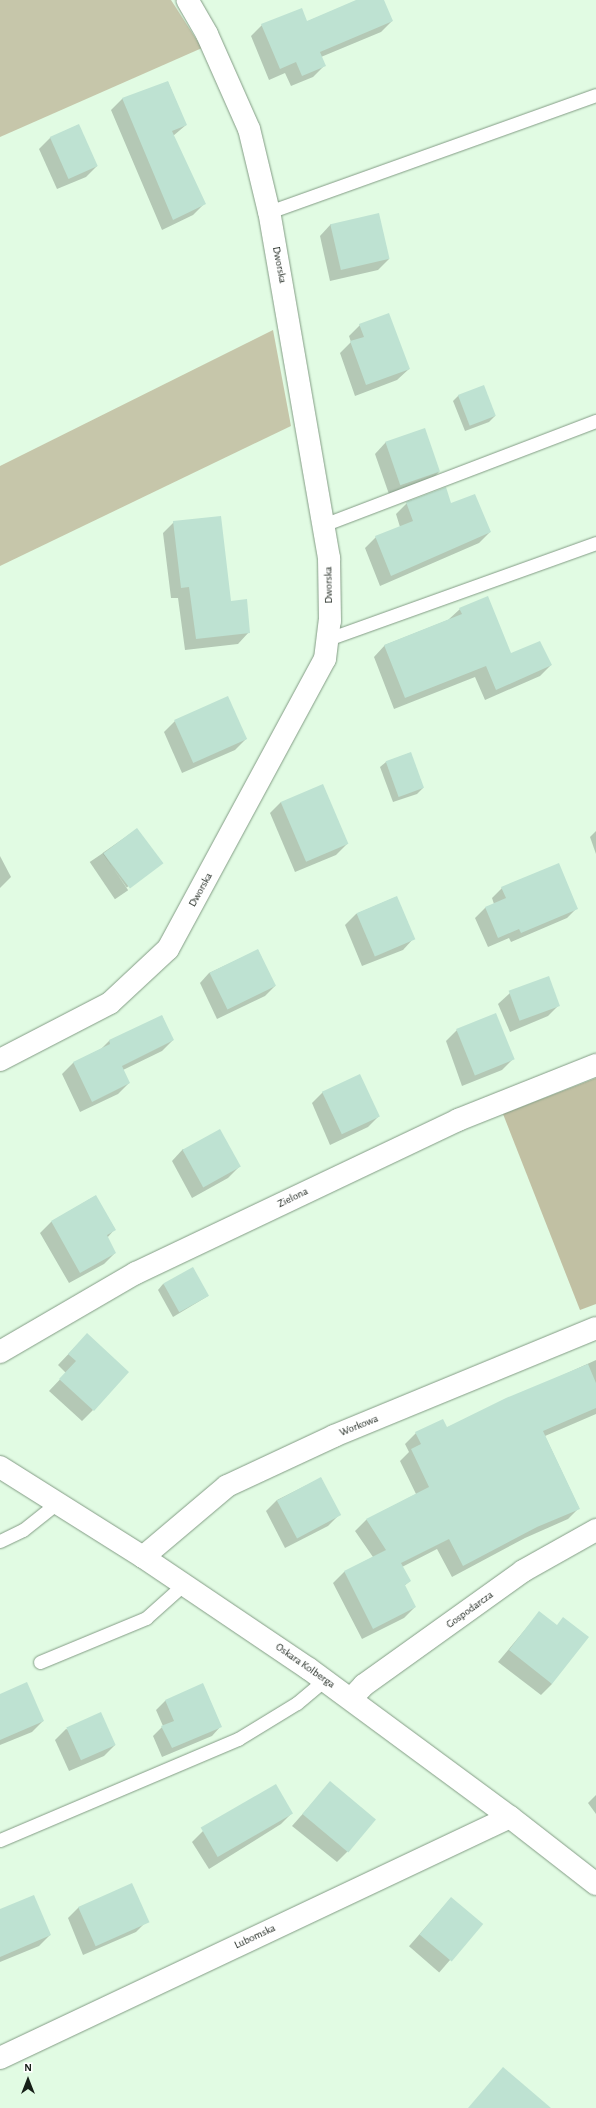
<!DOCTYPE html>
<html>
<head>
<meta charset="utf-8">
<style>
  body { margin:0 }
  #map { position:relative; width:596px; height:2108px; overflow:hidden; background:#e1fbe3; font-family:"Alegreya Sans",sans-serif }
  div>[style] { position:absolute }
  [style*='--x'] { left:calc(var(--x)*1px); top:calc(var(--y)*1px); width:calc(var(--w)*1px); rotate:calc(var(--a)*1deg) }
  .green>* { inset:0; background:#c6c6aa }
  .forest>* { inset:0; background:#c1c0a3 }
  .shadow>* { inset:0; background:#0003; transform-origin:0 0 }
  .building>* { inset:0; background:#bee2d2; transform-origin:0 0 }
  .roads { filter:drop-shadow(0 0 1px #839c85) drop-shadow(0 0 1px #839c85) }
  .lane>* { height:13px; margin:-6.5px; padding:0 6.5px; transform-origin:6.5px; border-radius:6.5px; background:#fff }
  .street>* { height:22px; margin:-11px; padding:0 11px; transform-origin:11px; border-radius:11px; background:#fff }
  .secondary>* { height:22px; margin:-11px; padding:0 11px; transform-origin:11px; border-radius:11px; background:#fff }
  span { translate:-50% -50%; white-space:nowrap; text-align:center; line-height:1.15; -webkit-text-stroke:3px #fff; paint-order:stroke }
  .street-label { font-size:11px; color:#161f17 }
  .north { position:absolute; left:8px; top:2060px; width:40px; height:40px; -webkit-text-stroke:3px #fff; paint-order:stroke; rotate:0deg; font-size:11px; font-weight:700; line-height:16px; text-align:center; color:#161f17 }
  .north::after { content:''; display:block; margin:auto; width:14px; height:18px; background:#161f17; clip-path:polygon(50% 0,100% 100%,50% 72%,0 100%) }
</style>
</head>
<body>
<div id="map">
  <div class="green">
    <i style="clip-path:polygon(0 0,171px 0,202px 48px,0 137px)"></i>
    <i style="clip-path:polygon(273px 330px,291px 426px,0 566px,0 466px)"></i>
  </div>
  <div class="forest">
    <i style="clip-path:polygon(596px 1078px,596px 1304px,580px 1310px,503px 1114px)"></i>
  </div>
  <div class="shadow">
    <i style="clip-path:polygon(359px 0,383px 0,392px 21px,381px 32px,321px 57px,324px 66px,313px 77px,291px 86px,285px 73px,269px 80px,251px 36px,262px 25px,306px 22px)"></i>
    <i style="clip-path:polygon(168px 82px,186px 125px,173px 136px,204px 204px,193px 215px,162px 230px,111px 110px,122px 99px)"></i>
    <i style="clip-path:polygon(78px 125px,97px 166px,86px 177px,57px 189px,39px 149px,50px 138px)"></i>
    <i style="clip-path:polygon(331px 224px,389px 259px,378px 270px,330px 281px,320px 236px)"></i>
    <i style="clip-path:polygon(360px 325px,409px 369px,397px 380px,355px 396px,340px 353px,351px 342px,349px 336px)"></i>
    <i style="clip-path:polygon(459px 395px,495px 416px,489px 422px,465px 431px,453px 401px)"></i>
    <i style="clip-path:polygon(386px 442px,439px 472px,428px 483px,390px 497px,375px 454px)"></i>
    <i style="clip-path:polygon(407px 503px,451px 504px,490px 532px,479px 543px,380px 586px,365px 548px,376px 537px,400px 527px,396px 514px)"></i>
    <i style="clip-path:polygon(174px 522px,249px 632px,238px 644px,185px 650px,178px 598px,171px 598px,163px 533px)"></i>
    <i style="clip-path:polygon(460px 609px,511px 654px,551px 665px,540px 676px,485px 700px,475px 677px,394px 709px,374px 657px,385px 645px,448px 620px)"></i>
    <i style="clip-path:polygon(175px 721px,246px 739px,235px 750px,182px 773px,164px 732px)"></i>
    <i style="clip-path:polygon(410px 753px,423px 788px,417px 794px,393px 802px,380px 767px,386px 762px)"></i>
    <i style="clip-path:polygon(281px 802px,347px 844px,336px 855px,295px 872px,270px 813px)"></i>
    <i style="left:137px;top:829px;width:42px;height:42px;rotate:55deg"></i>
    <i style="clip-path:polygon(596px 831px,596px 854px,590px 837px)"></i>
    <i style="left:103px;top:853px;width:45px;height:16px;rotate:56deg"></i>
    <i style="clip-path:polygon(0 856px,11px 877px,0 888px)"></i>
    <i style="clip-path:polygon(502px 888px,577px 908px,567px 918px,511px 942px,509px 938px,488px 947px,475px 918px,485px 908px,494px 904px,492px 898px)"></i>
    <i style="clip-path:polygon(396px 897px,414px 938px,403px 950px,362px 966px,345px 925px,356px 914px)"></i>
    <i style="clip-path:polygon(258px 950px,275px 986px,265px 996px,217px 1019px,200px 983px,209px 973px)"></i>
    <i style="clip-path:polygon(510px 993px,559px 1005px,548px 1016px,510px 1032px,498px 1004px)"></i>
    <i style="clip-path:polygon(162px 1016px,173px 1040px,162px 1051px,123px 1070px,129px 1083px,118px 1094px,80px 1112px,62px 1074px,73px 1063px,101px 1049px,109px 1041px)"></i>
    <i style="clip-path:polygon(457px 1030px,513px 1059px,502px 1070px,462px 1086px,446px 1041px)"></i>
    <i style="clip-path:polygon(323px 1092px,379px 1116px,368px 1127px,330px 1145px,312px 1103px)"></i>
    <i style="clip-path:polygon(183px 1149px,239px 1167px,228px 1178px,192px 1198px,172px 1161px)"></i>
    <i style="clip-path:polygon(95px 1196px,115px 1229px,107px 1238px,115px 1253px,104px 1264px,69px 1283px,40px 1233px,51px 1222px)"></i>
    <i style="clip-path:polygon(163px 1284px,208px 1296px,173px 1317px,158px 1290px)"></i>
    <i style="clip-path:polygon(76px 1346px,93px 1410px,82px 1421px,49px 1391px,66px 1373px,58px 1365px)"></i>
    <i style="clip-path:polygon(596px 1360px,596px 1414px,545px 1436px,579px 1508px,568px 1519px,525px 1538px,452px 1577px,437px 1549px,402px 1567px,410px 1581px,404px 1586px,415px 1607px,404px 1618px,362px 1639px,333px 1583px,344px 1572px,373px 1557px,355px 1531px,366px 1520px,416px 1494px,400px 1461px,409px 1452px,405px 1444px,416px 1433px,446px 1428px)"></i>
    <i style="clip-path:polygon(321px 1478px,339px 1515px,328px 1526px,285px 1548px,266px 1511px,277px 1500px)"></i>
    <i style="clip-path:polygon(539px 1613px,552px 1684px,541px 1695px,498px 1662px)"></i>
    <i style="clip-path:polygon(203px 1685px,221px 1726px,212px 1736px,162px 1757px,153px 1736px,163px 1726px,156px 1710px,165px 1701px)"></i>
    <i style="clip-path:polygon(0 1695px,43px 1721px,32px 1732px,0 1745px)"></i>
    <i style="clip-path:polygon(66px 1729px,115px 1745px,104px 1756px,69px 1771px,55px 1740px)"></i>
    <i style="clip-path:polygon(330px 1783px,348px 1851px,337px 1862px,292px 1826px)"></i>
    <i style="clip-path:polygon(596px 1795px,596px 1814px,588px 1803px)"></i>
    <i style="clip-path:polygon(292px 1813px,281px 1824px,209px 1869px,192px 1842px,203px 1831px)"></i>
    <i style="left:451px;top:1898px;width:40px;height:64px;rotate:41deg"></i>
    <i style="clip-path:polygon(79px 1907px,147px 1921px,136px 1932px,83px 1955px,68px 1918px)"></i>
    <i style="clip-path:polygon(0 1910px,50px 1935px,39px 1946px,0 1962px)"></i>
  </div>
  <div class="building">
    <i style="clip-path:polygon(356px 0,384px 0,393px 21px,320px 52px,326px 66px,302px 76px,296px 62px,280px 69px,261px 24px,302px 8px,307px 21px)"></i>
    <i style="clip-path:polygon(168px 81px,187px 125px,172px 131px,206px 204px,173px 220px,122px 98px)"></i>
    <i style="left:79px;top:124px;width:46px;height:32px;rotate:66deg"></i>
    <i style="left:379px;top:213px;width:47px;height:50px;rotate:77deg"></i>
    <i style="clip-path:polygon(389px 313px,410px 369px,366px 385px,350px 341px,364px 337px,359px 324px)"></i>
    <i style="left:484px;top:385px;width:33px;height:28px;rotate:69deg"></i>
    <i style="left:425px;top:428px;width:46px;height:42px;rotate:71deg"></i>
    <i style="clip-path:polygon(446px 487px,451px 503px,475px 494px,491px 532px,391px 576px,375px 536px,413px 521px,406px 502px)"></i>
    <i style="clip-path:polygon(221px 516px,231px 601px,247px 599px,250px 633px,196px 639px,189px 587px,181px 588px,173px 521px)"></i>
    <i style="clip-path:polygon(488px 596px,511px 653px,540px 641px,552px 665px,496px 690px,486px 666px,405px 698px,384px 645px,462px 614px,459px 608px)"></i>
    <i style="left:228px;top:696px;width:47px;height:59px;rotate:66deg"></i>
    <i style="left:411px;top:752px;width:38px;height:27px;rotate:70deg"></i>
    <i style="left:323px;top:784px;width:65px;height:46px;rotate:67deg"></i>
    <i style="left:137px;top:828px;width:44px;height:42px;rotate:53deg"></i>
    <i style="clip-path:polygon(559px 863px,578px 909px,521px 933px,519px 929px,498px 938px,485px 907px,506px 898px,501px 887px)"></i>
    <i style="left:397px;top:896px;width:47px;height:44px;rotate:67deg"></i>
    <i style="left:258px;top:949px;width:41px;height:54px;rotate:64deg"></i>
    <i style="left:549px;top:976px;width:32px;height:43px;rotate:70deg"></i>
    <i style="left:496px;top:1013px;width:50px;height:43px;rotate:68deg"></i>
    <i style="clip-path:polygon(162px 1015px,174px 1040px,122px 1066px,130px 1083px,92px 1102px,73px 1062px,110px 1044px,109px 1040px)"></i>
    <i style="left:360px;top:1074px;width:47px;height:42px;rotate:65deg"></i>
    <i style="left:220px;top:1129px;width:43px;height:43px;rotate:61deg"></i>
    <i style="clip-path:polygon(96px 1195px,116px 1230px,107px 1235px,116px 1253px,80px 1273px,51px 1221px)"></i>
    <i style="left:193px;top:1267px;width:33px;height:34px;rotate:61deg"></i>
    <i style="clip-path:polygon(87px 1333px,129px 1372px,94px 1411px,59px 1379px,76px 1361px,68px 1354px)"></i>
    <i style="clip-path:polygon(588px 1364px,596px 1383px,596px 1408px,543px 1431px,580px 1509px,537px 1527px,463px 1566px,449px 1539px,401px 1563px,411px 1581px,405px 1585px,416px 1607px,373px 1629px,344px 1571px,386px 1550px,366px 1519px,429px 1487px,411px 1449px,421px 1444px,415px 1432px,443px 1419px,447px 1427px,506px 1398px)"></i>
    <i style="left:321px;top:1477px;width:43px;height:50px;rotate:62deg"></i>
    <i style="clip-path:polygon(539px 1611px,557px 1625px,563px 1617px,589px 1637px,552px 1684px,509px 1650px)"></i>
    <i style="clip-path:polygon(27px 1682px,44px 1721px,0 1740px,0 1694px)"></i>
    <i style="clip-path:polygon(203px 1683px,222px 1727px,172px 1748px,161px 1726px,174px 1721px,165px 1700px)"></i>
    <i style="left:101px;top:1712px;width:36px;height:38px;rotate:66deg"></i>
    <i style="left:330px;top:1781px;width:60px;height:43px;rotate:40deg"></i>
    <i style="left:276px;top:1784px;width:34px;height:87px;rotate:60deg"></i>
    <i style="left:132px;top:1883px;width:43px;height:59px;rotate:66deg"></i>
    <i style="clip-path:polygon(34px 1895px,51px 1935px,0 1957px,0 1909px)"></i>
    <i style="left:451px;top:1897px;width:42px;height:49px;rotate:40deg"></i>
    <i style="clip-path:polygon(503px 2067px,551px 2108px,468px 2108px)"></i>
  </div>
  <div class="roads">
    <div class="lane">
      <i style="--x:269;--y:212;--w:347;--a:-19.7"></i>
      <i style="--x:323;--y:525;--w:292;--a:-20.9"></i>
      <i style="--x:328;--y:639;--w:285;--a:-19.7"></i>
      <i style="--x:0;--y:1541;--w:25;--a:-26"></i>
      <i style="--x:23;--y:1530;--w:43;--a:-38.5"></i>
      <i style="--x:40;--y:1662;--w:115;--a:-22.5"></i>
      <i style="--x:146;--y:1618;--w:51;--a:-41.8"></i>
      <i style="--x:0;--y:1840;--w:259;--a:-23"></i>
      <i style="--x:238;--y:1739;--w:69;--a:-31.4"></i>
      <i style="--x:297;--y:1703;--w:35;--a:-40"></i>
    </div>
    <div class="street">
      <i style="--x:0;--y:1060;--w:124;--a:-27.4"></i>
      <i style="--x:110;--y:1003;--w:79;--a:-43"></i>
      <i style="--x:168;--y:949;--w:330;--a:-61.6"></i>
      <i style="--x:325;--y:659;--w:38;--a:-83"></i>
      <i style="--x:330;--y:621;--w:63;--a:-90.9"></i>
      <i style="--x:329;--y:558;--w:351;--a:-99.8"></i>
      <i style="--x:269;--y:212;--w:85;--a:-103.5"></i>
      <i style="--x:249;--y:129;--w:104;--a:-113.9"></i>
      <i style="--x:207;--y:34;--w:39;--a:-120"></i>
      <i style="--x:0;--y:1352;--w:157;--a:-30.2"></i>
      <i style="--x:136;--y:1273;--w:357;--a:-25.4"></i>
      <i style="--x:458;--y:1120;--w:149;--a:-21.7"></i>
      <i style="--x:143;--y:1557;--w:110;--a:-40.2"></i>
      <i style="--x:227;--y:1486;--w:118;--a:-25"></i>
      <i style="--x:334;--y:1436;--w:283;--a:-22.4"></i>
      <i style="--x:351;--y:1699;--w:19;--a:-47"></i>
      <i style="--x:364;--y:1685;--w:196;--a:-35.6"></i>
      <i style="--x:523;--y:1571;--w:84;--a:-29.3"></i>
      <i style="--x:0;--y:2058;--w:564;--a:-25.29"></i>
    </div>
    <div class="secondary">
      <i style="--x:0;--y:1467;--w:169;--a:32.2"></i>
      <i style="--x:143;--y:1557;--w:200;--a:34"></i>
      <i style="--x:309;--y:1669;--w:250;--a:36.4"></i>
      <i style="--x:510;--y:1817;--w:109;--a:37.9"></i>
    </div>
  </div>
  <div class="street-label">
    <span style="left:279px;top:265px;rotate:79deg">Dworska</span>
    <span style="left:329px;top:585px;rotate:-91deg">Dworska</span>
    <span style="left:201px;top:890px;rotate:-61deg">Dworska</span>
    <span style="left:293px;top:1198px;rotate:-26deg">Zielona</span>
    <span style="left:359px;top:1426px;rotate:-22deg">Workowa</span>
    <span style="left:470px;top:1610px;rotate:-36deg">Gospodarcza</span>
    <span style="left:305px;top:1666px;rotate:35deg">Oskara Kolberga</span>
    <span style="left:255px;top:1937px;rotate:-25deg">Lubomska</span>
  </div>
  <div class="north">N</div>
</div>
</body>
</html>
